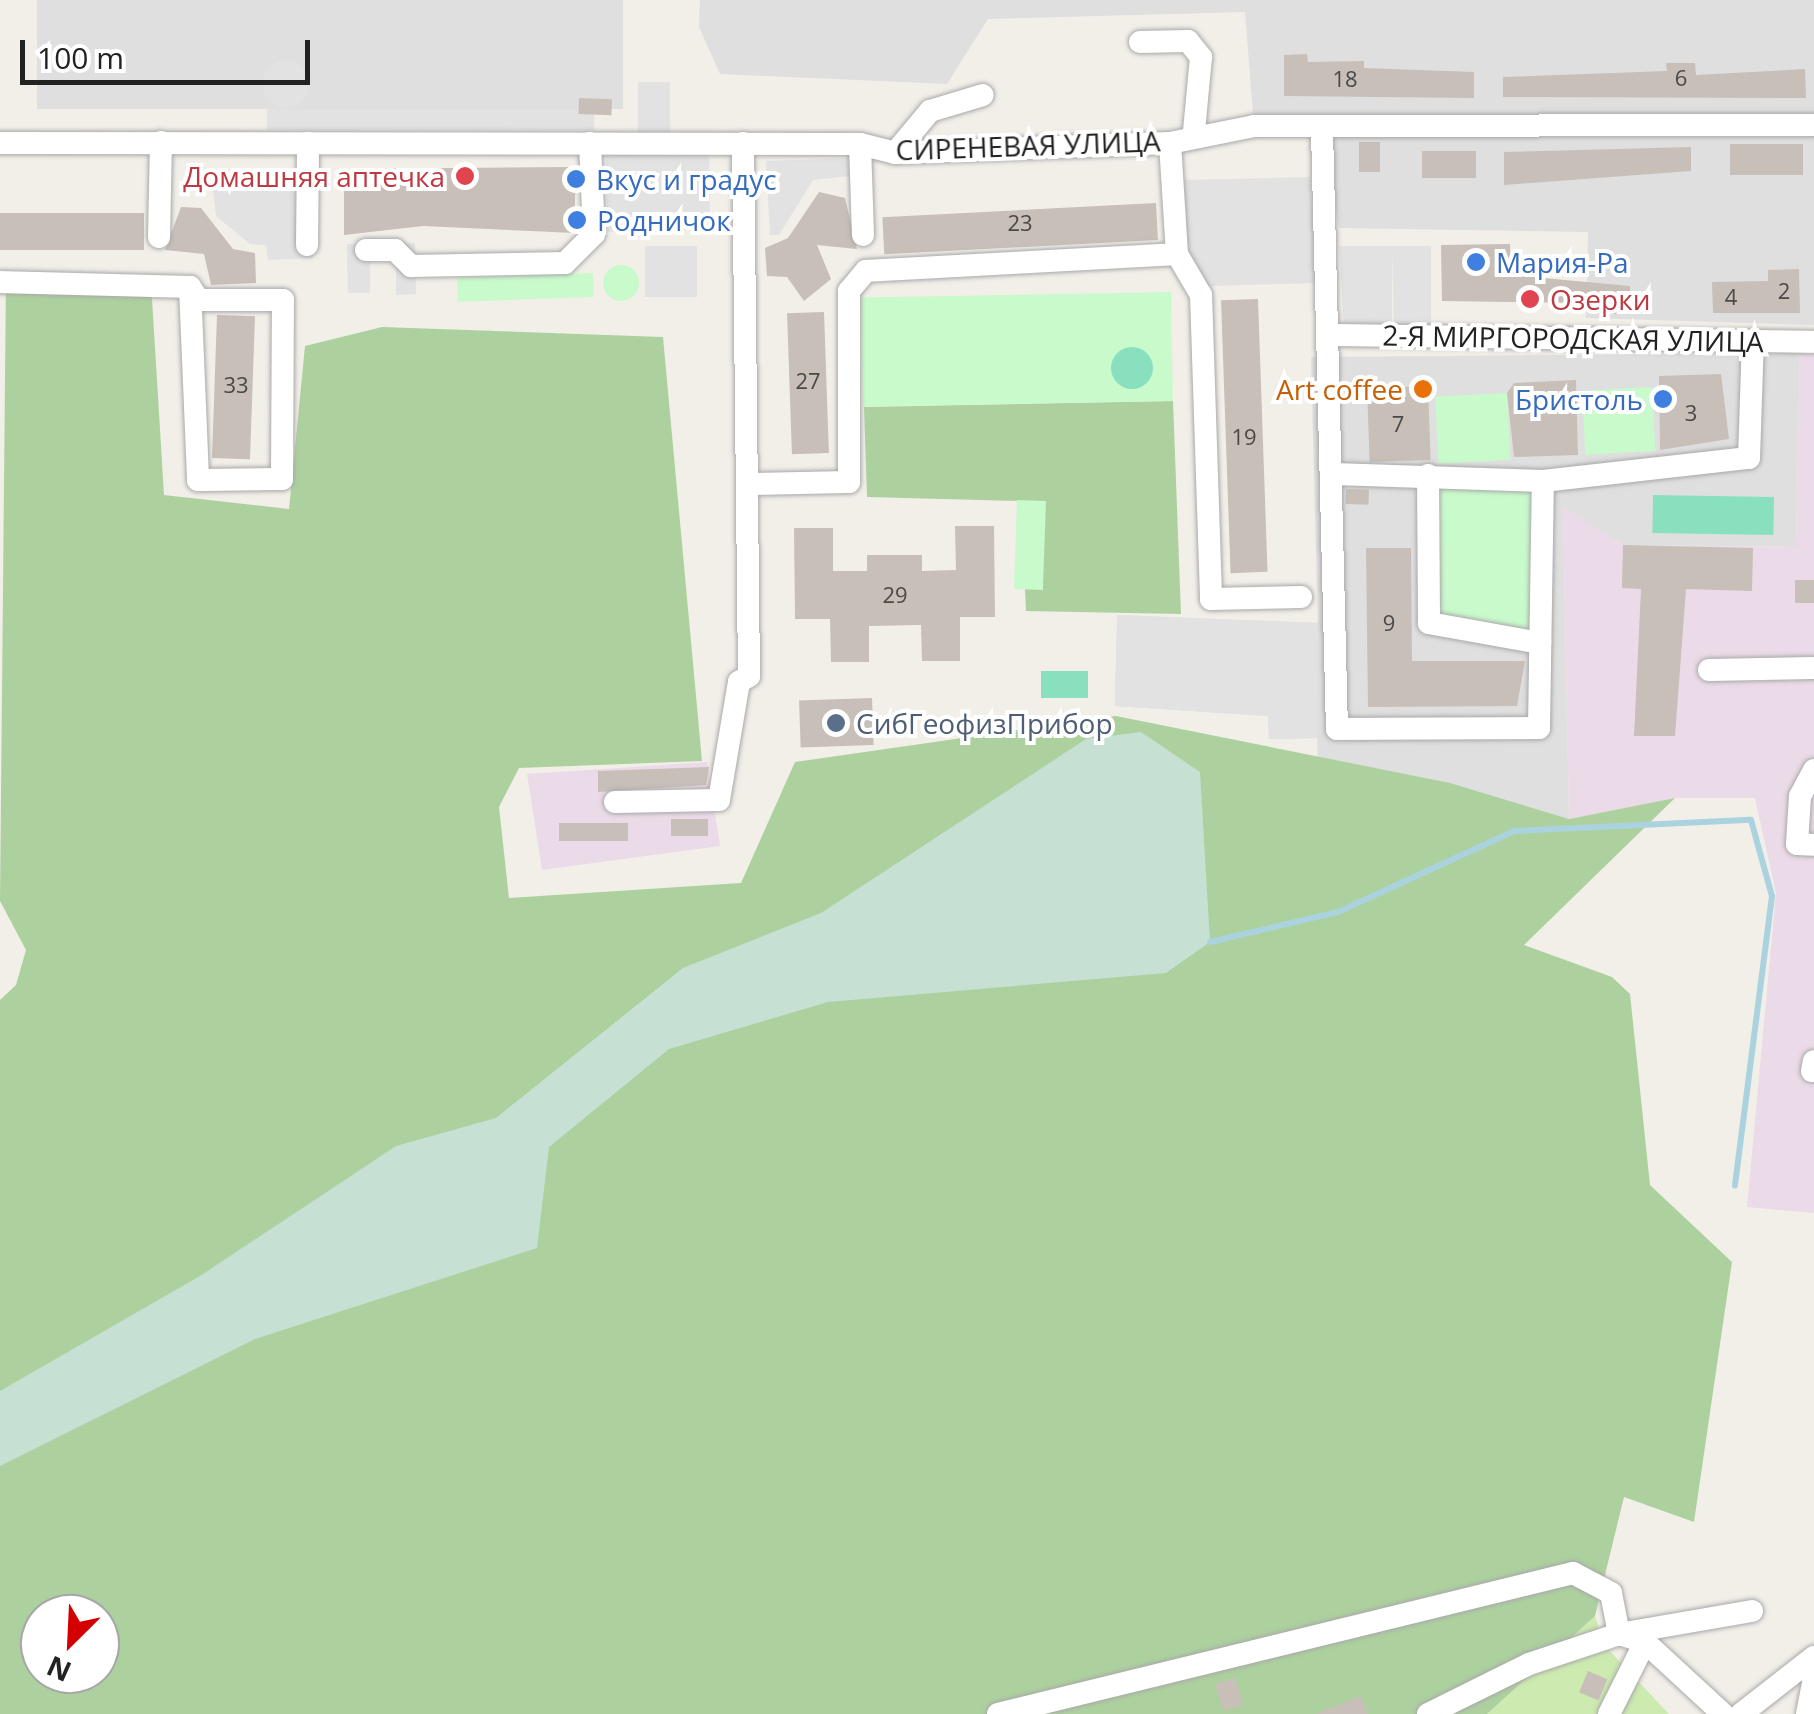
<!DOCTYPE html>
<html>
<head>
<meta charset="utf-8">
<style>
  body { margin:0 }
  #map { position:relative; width:1814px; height:1714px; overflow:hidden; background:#f2efe9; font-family:"Open Sans",sans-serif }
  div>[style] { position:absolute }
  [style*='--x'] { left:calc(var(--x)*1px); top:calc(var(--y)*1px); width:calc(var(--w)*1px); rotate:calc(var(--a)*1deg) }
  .residential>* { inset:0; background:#e0dfdf; transform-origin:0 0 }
  .industrial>* { inset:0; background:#ebdbe8 }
  .grass>* { inset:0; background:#cdebb0 }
  .forest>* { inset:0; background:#add19e }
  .wetland>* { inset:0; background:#c6e0d4 }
  .park>* { inset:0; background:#c8facc; transform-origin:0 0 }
  .round { border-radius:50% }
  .pitch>* { inset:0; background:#88e0be; transform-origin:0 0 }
  .parking>* { inset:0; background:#e2e2e2; transform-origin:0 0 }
  .stream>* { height:6px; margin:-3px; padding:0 3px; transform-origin:3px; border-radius:3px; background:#aad3df }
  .building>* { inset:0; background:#c7bfb8; transform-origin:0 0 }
  .roads { filter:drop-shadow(0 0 2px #a9a9a9) drop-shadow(0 0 2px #a9a9a9) }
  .minor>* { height:22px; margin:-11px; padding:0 11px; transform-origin:11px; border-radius:11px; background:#fff }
  .dots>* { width:28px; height:28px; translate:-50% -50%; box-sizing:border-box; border:5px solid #fff; border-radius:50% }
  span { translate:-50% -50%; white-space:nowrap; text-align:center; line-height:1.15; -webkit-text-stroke:8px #fff; paint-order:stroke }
  .number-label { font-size:22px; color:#4b4948 }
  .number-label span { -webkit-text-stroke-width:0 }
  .street-label { font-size:28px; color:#222 }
  .health-label { font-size:28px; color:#be3a42 }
  .right { translate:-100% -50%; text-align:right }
  .left { translate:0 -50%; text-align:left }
  .shop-label { font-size:28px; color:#366cbe }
  .food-label { font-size:28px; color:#c56008 }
  .service-label { font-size:28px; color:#4e5e75 }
  .north { position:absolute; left:20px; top:1594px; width:100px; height:100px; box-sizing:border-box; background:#fff; border:2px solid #a7a7a7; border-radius:50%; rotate:204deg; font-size:28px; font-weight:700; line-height:40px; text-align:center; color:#222 }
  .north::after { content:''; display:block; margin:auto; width:35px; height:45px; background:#d40000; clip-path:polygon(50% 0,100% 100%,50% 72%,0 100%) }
  .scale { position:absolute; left:20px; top:40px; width:290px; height:45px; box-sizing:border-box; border:5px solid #222; border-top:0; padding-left:12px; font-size:30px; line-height:35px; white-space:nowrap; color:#222; -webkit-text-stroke:8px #fff; paint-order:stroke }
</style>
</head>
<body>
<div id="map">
  <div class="residential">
    <i style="left:37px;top:0;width:586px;height:109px"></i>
    <i style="clip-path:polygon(700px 0,1814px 0,1814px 325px,1586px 318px,1588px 232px,1339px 228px,1322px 131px,1254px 126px,1245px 12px,988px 19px,947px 84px,720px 74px,699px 27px)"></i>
    <i style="clip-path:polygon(1800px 353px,1796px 547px,1623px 545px,1563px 508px,1569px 819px,1318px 763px,1317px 738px,1269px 739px,1268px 716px,1115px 706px,1117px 615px,1318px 623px,1311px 357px)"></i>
  </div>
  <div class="industrial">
    <i style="clip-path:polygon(1800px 353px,1814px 354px,1814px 1213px,1747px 1207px,1776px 893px,1755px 798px,1675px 798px,1569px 819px,1563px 507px,1623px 545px,1796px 547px)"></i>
    <i style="clip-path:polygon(707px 762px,720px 846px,542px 870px,527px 774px)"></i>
  </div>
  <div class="grass">
    <i style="clip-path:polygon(1595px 1616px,1604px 1645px,1669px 1714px,1487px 1714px)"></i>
  </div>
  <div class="forest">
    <i style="clip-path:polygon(evenodd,6px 275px,151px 282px,164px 495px,289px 509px,305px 346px,382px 327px,663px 337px,702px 761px,519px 768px,499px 807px,509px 898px,741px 883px,795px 762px,1116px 716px,1450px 783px,1569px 819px,1675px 798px,1524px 945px,1612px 977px,1630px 994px,1650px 1185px,1732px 1262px,1694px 1522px,1624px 1497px,1595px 1616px,1487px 1714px,0 1714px,0 1000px,16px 985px,26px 950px,0 901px,6px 275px,40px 1614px,100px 1614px,100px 1674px,40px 1674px,40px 1614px)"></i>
    <i style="clip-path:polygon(1173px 401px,1181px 614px,1026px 611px,1021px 501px,867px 497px,864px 407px)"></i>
  </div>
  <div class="wetland">
    <i style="clip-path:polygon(1141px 732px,1200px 772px,1210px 942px,1166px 973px,828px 1002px,669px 1049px,549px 1147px,537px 1248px,255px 1339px,0 1466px,0 1391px,200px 1276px,396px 1146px,496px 1118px,683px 968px,821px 913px,1086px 739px)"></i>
  </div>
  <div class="park">
    <i class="round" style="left:603px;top:265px;width:36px;height:36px"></i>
    <i style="left:593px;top:273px;width:24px;height:136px;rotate:88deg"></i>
    <i style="left:1171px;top:292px;width:109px;height:310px;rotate:89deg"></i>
    <i style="left:1652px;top:387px;width:64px;height:70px;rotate:87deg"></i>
    <i style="left:1507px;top:393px;width:67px;height:72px;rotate:87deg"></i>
    <i style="clip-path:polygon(1428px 475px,1543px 481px,1540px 643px,1429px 623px)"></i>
    <i style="left:1017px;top:500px;width:29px;height:89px;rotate:2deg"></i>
  </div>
  <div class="pitch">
    <i class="round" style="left:1111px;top:347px;width:42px;height:42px"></i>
    <i style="left:1653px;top:495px;width:121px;height:38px;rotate:1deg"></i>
    <i style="left:1041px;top:671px;width:47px;height:27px"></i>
  </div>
  <div class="parking">
    <i class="round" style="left:262px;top:60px;width:48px;height:48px"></i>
    <i style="left:638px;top:82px;width:32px;height:53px"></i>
    <i style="left:267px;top:109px;width:327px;height:21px"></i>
    <i style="left:709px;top:153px;width:77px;height:103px;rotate:89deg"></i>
    <i style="clip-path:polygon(860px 158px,860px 175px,813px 180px,779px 235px,770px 235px,766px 161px)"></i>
    <i style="clip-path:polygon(1310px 177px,1317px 283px,1208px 286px,1184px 249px,1181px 180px)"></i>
    <i style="clip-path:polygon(213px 190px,313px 191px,313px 258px,268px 260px,266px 245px,250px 244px,216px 216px)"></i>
    <i style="clip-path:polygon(415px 243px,416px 294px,396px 295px,396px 251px,370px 250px,370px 293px,348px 293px,347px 244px)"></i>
    <i style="left:645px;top:246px;width:52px;height:51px"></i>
    <i style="clip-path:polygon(1339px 246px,1431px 246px,1431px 330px,1394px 330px,1392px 248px,1392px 331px,1344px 330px)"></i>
    <i style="clip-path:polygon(1117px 615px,1318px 623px,1317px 738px,1269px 739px,1268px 716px,1115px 706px)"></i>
  </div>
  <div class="stream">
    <i style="--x:1210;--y:942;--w:131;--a:-13.2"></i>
    <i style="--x:1338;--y:912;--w:194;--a:-24.7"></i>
    <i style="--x:1514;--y:831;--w:237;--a:-2.7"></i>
    <i style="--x:1751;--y:820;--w:79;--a:74.6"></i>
    <i style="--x:1772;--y:896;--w:292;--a:97.3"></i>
  </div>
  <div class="building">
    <i style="clip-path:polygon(1307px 54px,1308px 62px,1364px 61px,1364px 68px,1474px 72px,1474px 98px,1284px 96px,1284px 55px)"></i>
    <i style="clip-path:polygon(1666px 63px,1695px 63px,1696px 75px,1805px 69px,1806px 98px,1503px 97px,1503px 77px,1667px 71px)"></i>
    <i style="left:579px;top:98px;width:33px;height:16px;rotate:2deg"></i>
    <i style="left:1380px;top:142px;width:30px;height:21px;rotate:90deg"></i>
    <i style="left:1803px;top:144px;width:31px;height:73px;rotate:90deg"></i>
    <i style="clip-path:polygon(1691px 147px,1691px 171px,1504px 185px,1504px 152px)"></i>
    <i style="left:1422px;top:151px;width:54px;height:27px"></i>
    <i style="clip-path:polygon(576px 167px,574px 233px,423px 226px,344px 235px,344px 169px)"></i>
    <i style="clip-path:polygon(819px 192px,845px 198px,857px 249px,817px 245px,831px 279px,804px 301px,787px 277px,767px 276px,765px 248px,788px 238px)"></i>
    <i style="left:1156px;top:203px;width:37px;height:274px;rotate:87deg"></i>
    <i style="clip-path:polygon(181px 207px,201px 208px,233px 249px,255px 253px,256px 283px,211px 285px,204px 254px,165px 250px)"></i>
    <i style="left:0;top:213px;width:144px;height:37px"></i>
    <i style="clip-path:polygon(1510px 244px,1511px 275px,1630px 286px,1630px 314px,1591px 314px,1590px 303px,1442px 301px,1441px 245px)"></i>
    <i style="clip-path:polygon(1799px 269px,1800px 313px,1713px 313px,1712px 282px,1768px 281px,1768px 270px)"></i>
    <i style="left:1258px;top:299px;width:273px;height:37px;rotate:88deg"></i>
    <i style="left:824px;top:312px;width:141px;height:37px;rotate:88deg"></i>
    <i style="left:217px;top:315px;width:38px;height:143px;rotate:2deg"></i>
    <i style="clip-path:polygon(1721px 374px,1729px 439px,1660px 450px,1659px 376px)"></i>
    <i style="clip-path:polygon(1576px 380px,1578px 455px,1514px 457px,1507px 393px,1514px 383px)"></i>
    <i style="left:1428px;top:386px;width:74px;height:61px;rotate:88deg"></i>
    <i style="left:1346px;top:489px;width:23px;height:15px;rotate:2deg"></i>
    <i style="clip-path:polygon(955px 526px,994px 526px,995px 617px,960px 617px,960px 661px,922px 661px,921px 625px,869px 626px,869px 662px,831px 662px,830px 619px,795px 619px,794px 528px,833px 528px,833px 571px,867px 571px,867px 555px,922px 555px,922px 571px,956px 570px)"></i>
    <i style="clip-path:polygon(1623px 545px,1753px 548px,1752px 591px,1686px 589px,1675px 736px,1634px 736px,1641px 589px,1622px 588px)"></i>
    <i style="clip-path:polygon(1366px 548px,1411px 548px,1412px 661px,1525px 661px,1517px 706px,1368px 707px)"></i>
    <i style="left:1795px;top:580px;width:19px;height:23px"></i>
    <i style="left:872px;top:698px;width:47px;height:73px;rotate:88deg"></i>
    <i style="clip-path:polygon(709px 767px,706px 785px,598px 792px,598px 771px)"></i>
    <i style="left:708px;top:819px;width:17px;height:37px;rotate:90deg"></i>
    <i style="left:559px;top:823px;width:69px;height:18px"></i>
    <i style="left:1588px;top:1671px;width:21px;height:23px;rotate:23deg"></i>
    <i style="left:1235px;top:1678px;width:28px;height:21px;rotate:73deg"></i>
    <i style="clip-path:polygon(1361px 1696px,1368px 1714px,1317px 1714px,1317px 1713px)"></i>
  </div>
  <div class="roads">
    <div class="minor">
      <i style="--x:1140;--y:42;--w:48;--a:-1.2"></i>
      <i style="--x:1188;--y:41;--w:21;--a:51"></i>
      <i style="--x:1201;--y:57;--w:74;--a:95.4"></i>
      <i style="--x:1322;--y:130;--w:599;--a:88.57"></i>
      <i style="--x:1337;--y:729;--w:202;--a:-0.3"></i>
      <i style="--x:1539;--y:728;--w:247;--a:-89.1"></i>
      <i style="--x:0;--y:143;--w:860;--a:0.07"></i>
      <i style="--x:860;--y:144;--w:36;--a:14"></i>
      <i style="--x:895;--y:153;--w:275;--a:-2.1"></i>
      <i style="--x:1170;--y:143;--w:86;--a:-11.4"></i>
      <i style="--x:1254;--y:126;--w:560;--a:-0.1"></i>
      <i style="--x:1170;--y:143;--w:111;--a:86.4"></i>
      <i style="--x:1177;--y:254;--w:48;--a:59.7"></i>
      <i style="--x:1201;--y:295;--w:304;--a:88.1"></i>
      <i style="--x:1211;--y:599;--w:90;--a:-1.3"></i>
      <i style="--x:860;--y:144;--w:91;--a:88.1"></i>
      <i style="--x:895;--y:153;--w:55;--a:-50.2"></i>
      <i style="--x:930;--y:111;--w:55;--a:-16.8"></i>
      <i style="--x:159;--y:237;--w:95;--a:-88.8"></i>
      <i style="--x:307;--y:245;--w:102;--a:-89.4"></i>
      <i style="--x:366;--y:250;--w:29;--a:0"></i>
      <i style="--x:395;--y:250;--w:23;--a:45"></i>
      <i style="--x:411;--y:266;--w:154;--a:-1.1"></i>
      <i style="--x:565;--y:263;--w:41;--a:-45"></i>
      <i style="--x:594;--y:234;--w:91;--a:-92.5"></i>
      <i style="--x:0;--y:282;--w:190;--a:1.5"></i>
      <i style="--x:190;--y:287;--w:193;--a:87.6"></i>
      <i style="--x:198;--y:480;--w:84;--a:-0.7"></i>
      <i style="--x:282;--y:479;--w:179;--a:-89.7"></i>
      <i style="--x:283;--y:300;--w:84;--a:180"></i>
      <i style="--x:199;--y:300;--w:16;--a:-125"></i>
      <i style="--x:1331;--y:335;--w:483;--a:0.8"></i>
      <i style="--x:1334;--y:474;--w:209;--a:1.9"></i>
      <i style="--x:1543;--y:481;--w:207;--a:-6.4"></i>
      <i style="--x:1749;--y:458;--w:118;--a:-88.1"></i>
      <i style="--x:1428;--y:475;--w:148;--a:89.6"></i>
      <i style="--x:1429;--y:623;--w:113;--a:10.2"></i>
      <i style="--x:752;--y:484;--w:97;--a:-1.2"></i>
      <i style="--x:849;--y:482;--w:191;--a:-90"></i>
      <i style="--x:849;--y:291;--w:26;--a:-50"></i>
      <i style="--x:866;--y:271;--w:311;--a:-3.1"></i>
      <i style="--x:1709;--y:670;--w:105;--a:-1.1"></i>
      <i style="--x:1814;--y:770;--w:30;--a:118"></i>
      <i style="--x:1800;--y:796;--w:48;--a:93.6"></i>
      <i style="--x:1797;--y:844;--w:17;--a:3"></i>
      <i style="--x:615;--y:802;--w:104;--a:-1.1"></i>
      <i style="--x:719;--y:800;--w:120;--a:-80.4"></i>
      <i style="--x:739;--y:682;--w:12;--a:-31"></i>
      <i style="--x:749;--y:676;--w:533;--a:-90.64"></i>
      <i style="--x:1812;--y:1071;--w:10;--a:-79"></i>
      <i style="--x:998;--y:1714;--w:592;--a:-13.78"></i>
      <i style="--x:1573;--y:1573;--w:43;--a:27.8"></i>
      <i style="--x:1611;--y:1593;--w:42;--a:79"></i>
      <i style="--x:1619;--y:1634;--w:27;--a:17"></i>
      <i style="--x:1428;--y:1714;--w:113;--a:-26.3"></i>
      <i style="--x:1529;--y:1664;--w:95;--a:-18.4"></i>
      <i style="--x:1619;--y:1634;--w:135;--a:-9.8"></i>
      <i style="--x:1609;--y:1714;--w:80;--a:-63.4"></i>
      <i style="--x:1645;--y:1642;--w:106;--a:42.7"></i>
      <i style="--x:1741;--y:1714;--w:93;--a:-38"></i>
      <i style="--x:1807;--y:1714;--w:36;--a:-79"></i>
    </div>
  </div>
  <div class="dots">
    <i style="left:465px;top:176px;background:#e0444e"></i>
    <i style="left:576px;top:179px;background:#3f7fe0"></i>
    <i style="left:577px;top:220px;background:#3f7fe0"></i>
    <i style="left:1476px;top:262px;background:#3f7fe0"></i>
    <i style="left:1530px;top:299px;background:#e0444e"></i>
    <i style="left:1423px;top:389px;background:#e8710a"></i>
    <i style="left:1663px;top:399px;background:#3f7fe0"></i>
    <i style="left:836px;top:723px;background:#5c6f8a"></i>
  </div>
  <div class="number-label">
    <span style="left:1681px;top:78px">6</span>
    <span style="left:1345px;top:79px">18</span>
    <span style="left:1020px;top:223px">23</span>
    <span style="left:1784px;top:291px">2</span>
    <span style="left:1731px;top:297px">4</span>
    <span style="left:808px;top:381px">27</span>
    <span style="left:236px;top:385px">33</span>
    <span style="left:1691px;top:413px">3</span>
    <span style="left:1398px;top:424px">7</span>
    <span style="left:1244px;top:437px">19</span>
    <span style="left:895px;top:595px">29</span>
    <span style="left:1389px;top:623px">9</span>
  </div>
  <div class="street-label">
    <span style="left:1028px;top:145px;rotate:-2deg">СИРЕНЕВАЯ УЛИЦА</span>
    <span style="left:1573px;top:338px;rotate:1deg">2-Я МИРГОРОДСКАЯ УЛИЦА</span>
  </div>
  <div class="health-label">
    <span class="right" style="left:445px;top:176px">Домашняя аптечка</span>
    <span class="left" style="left:1550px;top:299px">Озерки</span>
  </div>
  <div class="shop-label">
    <span class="left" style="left:596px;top:179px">Вкус и градус</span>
    <span class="left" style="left:597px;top:220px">Родничок</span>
    <span class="left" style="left:1496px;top:262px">Мария-Ра</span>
    <span class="right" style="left:1643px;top:399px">Бристоль</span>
  </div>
  <div class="food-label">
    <span class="right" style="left:1403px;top:389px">Art coffee</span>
  </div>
  <div class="service-label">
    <span class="left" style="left:856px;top:723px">СибГеофизПрибор</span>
  </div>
  <div class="north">N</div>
  <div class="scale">100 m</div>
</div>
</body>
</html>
